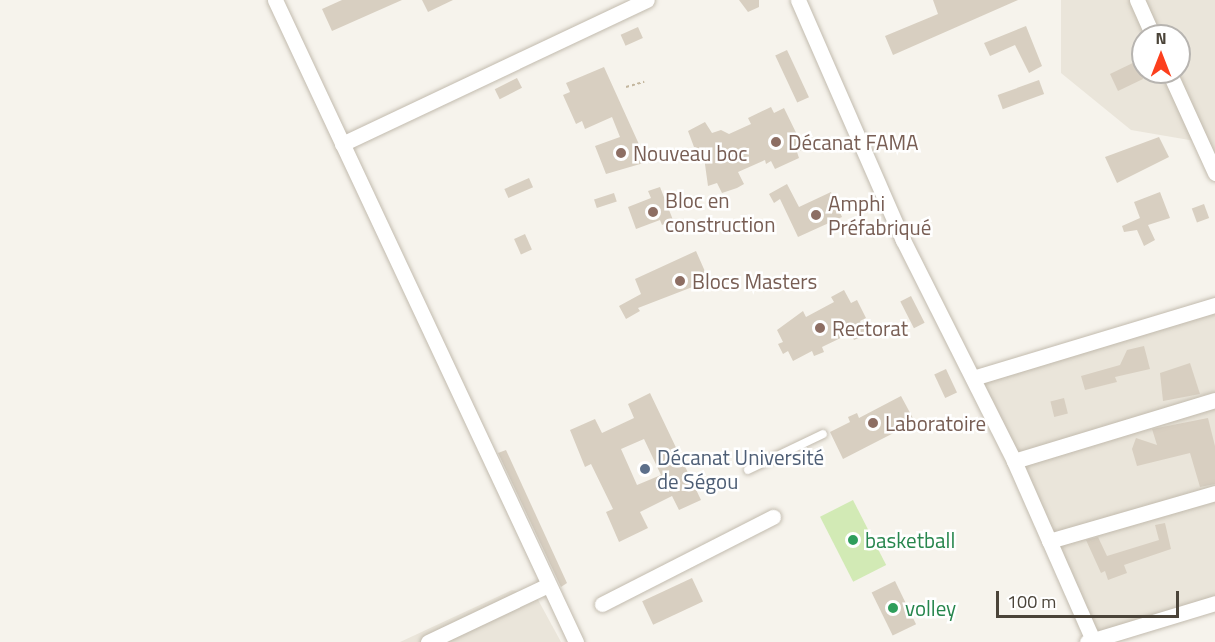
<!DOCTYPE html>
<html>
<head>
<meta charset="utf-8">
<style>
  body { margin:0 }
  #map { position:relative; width:1215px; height:642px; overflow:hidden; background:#f6f3ec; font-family:"Titillium Web",sans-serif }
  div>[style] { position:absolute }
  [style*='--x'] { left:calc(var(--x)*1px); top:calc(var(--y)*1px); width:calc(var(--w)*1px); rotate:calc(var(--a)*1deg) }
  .residential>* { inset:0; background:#eae5da }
  .green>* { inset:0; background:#d2eab5; transform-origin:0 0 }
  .building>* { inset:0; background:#d8cfc1; transform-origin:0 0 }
  .path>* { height:2px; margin-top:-1px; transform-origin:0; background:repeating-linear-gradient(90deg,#c4b79f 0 3px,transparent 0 6px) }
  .roads { filter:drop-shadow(0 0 2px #c2bbae) drop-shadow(0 0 2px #c2bbae) }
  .service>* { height:8px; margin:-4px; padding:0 4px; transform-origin:4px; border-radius:4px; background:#fff }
  .minor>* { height:15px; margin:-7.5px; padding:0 7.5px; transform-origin:7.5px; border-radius:7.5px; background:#fff }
  .dots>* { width:16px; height:16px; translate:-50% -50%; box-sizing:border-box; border:3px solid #fff; border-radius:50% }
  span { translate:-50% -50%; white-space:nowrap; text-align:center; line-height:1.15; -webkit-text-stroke:5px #fff; paint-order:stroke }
  .education-label { font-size:21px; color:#785e54 }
  .left { translate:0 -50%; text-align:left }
  .service-label { font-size:21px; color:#4e5e75 }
  .leisure-label { font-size:21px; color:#27864d }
  .north { position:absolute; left:1131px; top:24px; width:60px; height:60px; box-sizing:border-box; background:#fff; border:2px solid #b7b4b0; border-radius:50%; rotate:0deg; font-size:16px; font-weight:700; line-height:24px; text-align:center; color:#4b4439 }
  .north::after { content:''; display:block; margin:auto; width:21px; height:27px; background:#fc3f1d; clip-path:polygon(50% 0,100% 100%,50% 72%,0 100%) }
  .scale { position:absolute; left:996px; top:591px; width:183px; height:27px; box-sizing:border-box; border:3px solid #4b4439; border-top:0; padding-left:8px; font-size:18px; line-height:21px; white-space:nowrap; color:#4b4439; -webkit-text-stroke:4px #fff; paint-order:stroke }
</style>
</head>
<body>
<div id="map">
  <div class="residential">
    <i style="clip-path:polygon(evenodd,1061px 0,1215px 0,1215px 173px,1201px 142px,1131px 130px,1061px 73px,1061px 0,1143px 36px,1179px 36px,1179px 72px,1143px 72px,1143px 36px)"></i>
    <i style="clip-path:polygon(1215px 305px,1215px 603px,1093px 640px,973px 378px)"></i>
    <i style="clip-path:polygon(512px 590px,536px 596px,561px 642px,400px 642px)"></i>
  </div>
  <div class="green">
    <i style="left:853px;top:500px;width:73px;height:37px;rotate:63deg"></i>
  </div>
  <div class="building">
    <i style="clip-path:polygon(342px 0,402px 0,332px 31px,322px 9px)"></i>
    <i style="clip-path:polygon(422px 0,453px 0,428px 12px)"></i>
    <i style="clip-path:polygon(739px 0,759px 0,759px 7px,748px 12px)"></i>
    <i style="clip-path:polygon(933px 0,1018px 0,893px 55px,885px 36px,938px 14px)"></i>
    <i style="clip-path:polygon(1026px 26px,1042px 66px,1029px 73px,1015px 45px,990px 56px,984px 43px)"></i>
    <i style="left:638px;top:27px;width:12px;height:19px;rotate:66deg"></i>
    <i style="left:787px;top:50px;width:52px;height:13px;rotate:65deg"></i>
    <i style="clip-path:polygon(1141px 59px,1143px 79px,1118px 91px,1110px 74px)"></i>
    <i style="clip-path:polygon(604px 67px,647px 162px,606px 174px,595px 146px,620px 137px,612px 117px,585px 129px,582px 121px,576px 124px,563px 95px,570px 92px,566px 83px)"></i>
    <i style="left:517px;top:78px;width:11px;height:25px;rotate:63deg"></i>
    <i style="left:1039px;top:80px;width:15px;height:44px;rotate:70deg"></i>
    <i style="clip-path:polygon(771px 107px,774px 113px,784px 108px,804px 149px,797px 152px,799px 158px,775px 169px,771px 161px,766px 164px,765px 160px,738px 172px,744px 184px,737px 188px,722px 193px,717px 183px,708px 186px,703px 150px,694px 147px,688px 131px,705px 122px,712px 133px,721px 130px,729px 134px,751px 124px,748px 118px)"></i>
    <i style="clip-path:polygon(1159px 137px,1169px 157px,1117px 183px,1105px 157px)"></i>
    <i style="left:529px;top:178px;width:10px;height:27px;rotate:66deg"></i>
    <i style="clip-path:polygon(787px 184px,799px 207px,831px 192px,842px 217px,798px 237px,780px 199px,774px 203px,769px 194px)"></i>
    <i style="clip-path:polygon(660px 187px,673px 220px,662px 225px,660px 220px,636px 229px,628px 207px,651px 198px,648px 191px)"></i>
    <i style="clip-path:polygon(1160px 192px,1170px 218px,1148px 225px,1155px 240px,1144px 246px,1137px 230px,1124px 232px,1122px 226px,1140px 218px,1134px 202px)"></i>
    <i style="left:614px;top:193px;width:9px;height:21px;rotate:72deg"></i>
    <i style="left:1204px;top:204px;width:15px;height:13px;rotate:70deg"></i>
    <i style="left:525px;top:234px;width:17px;height:12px;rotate:66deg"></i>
    <i style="clip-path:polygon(696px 251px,707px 276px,694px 282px,695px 286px,638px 308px,640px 311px,626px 319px,619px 306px,641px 294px,635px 279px)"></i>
    <i style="clip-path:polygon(844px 290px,851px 303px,857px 300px,866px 318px,860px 321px,867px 334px,854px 340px,851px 333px,822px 347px,824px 352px,814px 356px,812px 351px,793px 361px,788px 351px,783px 354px,778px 344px,783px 342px,777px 330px,803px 311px,806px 317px,834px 302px,831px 297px)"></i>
    <i style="left:911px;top:296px;width:30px;height:12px;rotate:63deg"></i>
    <i style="clip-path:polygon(1144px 346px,1150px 369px,1115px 377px,1117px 382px,1085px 390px,1081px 376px,1120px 365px,1127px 350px)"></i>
    <i style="clip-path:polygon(1190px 363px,1200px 394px,1163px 401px,1160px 373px)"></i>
    <i style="left:946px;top:369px;width:26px;height:13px;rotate:65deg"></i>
    <i style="clip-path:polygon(evenodd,650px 393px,701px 500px,679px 510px,672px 496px,640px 512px,648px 528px,619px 542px,606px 512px,613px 509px,591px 464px,585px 467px,570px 430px,595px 419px,602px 433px,634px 418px,628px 404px,650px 393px,644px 439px,661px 475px,637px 485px,621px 449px,644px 439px)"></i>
    <i style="clip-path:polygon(901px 396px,915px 422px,843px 459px,830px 432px,850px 422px,848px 417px,857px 413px,859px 418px)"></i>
    <i style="left:1064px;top:398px;width:16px;height:14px;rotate:76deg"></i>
    <i style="clip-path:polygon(1208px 418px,1215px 446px,1215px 484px,1200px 487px,1190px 453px,1137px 466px,1132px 449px,1136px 438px,1157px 445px,1152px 429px)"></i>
    <i style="clip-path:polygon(506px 450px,567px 583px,561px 587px,498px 453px)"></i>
    <i style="clip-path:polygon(1165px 523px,1171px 549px,1124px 565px,1127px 573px,1108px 580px,1105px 571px,1101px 573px,1086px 540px,1098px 537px,1107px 556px,1159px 540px,1155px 525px)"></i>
    <i style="left:692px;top:578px;width:26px;height:55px;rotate:65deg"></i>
    <i style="left:895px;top:581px;width:48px;height:26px;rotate:64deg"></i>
  </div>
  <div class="path">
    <i style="--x:626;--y:87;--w:19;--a:-16"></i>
  </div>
  <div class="roads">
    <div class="service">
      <i style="--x:748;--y:470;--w:83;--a:-25.6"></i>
    </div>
    <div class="minor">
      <i style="--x:275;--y:0;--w:709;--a:64.88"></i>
      <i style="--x:798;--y:0;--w:262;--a:66.4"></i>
      <i style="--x:903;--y:240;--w:247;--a:63.3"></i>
      <i style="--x:1014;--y:461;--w:196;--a:66.2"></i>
      <i style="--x:1137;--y:0;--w:39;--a:66"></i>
      <i style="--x:1169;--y:72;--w:111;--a:65.5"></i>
      <i style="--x:342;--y:144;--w:337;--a:-25.3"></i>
      <i style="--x:973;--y:378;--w:253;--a:-16.8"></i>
      <i style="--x:1014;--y:461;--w:210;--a:-16.9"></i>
      <i style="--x:1049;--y:541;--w:173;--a:-16.1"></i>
      <i style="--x:602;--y:604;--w:192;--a:-27"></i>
      <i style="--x:428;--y:642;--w:133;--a:-25.4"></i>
      <i style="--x:1087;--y:642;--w:134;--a:-16.9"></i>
    </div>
  </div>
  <div class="dots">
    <i style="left:776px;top:142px;background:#8d6e63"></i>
    <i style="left:621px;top:153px;background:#8d6e63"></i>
    <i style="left:653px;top:212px;background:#8d6e63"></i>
    <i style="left:816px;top:215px;background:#8d6e63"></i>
    <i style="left:680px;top:281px;background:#8d6e63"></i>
    <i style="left:820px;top:328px;background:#8d6e63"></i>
    <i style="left:873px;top:423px;background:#8d6e63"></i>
    <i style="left:645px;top:469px;background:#5c6f8a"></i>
    <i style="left:853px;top:540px;background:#2e9e5b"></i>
    <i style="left:893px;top:608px;background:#2e9e5b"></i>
  </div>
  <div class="education-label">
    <span class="left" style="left:788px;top:142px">Décanat FAMA</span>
    <span class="left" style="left:633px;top:153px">Nouveau boc</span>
    <span class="left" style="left:665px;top:212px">Bloc en<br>construction</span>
    <span class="left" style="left:828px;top:215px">Amphi<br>Préfabriqué</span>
    <span class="left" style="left:692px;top:281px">Blocs Masters</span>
    <span class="left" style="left:832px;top:328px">Rectorat</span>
    <span class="left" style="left:885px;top:423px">Laboratoire</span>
  </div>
  <div class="service-label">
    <span class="left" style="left:657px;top:469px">Décanat Université<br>de Ségou</span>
  </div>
  <div class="leisure-label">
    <span class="left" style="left:865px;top:540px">basketball</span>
    <span class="left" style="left:905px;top:608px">volley</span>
  </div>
  <div class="north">N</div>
  <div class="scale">100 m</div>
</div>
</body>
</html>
